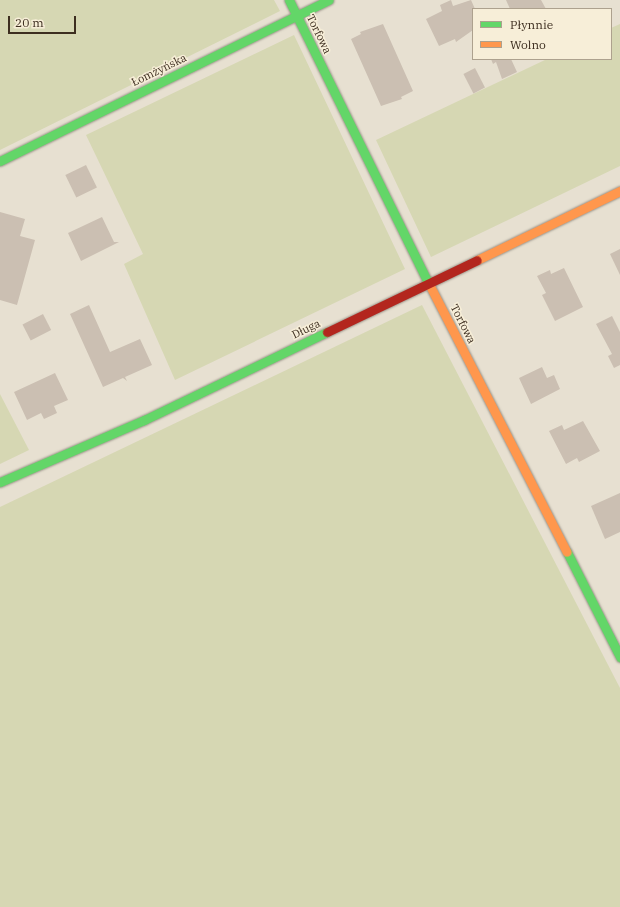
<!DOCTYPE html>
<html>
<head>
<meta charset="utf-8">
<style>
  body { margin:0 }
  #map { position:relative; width:620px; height:907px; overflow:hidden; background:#e7e0d1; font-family:"IBM Plex Serif",serif }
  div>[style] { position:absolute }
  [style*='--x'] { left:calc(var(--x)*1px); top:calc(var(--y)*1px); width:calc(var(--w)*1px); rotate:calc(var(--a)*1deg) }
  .green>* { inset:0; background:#d6d7b3 }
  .building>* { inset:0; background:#cbbfb2; transform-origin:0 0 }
  .roads { filter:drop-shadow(0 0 1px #9c958a) drop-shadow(0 0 1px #9c958a) }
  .fast>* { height:9px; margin:-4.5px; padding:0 4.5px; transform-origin:4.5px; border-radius:4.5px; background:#63d668 }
  .slow>* { height:9px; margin:-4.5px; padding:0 4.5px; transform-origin:4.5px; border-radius:4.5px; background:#ff974d }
  .jam>* { height:9px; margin:-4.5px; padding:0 4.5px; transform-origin:4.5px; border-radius:4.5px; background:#b3261e }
  span { translate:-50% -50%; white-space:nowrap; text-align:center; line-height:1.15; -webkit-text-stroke:3px #f7eed8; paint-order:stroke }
  .street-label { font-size:11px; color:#3d2e20 }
  .legend { position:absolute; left:472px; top:8px; width:140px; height:52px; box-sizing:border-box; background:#f7eed8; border:1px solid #ada18e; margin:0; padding:5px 7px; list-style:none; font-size:12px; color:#3d2e20 }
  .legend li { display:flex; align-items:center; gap:8px; height:20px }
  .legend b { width:20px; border:1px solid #ada18e }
  .scale { position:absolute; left:8px; top:16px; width:68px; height:18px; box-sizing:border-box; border:2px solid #3d2e20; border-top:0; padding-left:5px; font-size:12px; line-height:14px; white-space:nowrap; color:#3d2e20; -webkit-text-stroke:3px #f7eed8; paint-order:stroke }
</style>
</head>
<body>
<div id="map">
  <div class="green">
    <i style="clip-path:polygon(0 0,274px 0,280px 11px,0 150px)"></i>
    <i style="clip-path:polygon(620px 24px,620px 166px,431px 257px,376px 140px,547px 59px,611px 59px,611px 28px)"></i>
    <i style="clip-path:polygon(294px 35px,405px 269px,175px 380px,124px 264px,143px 254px,86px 135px)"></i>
    <i style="clip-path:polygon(422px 305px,620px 688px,620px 907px,0 907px,0 507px)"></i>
    <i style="clip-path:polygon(0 394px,29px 450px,0 464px)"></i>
  </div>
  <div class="building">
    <i style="clip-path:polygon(451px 0,453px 6px,471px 0,475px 9px,473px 30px,456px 42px,455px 39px,439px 46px,426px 19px,442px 11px,440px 5px)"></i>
    <i style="clip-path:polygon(506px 0,541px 0,546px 9px,510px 9px)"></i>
    <i style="clip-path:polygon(383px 24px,413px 91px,401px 97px,402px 99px,381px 106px,351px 39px,361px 34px,360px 32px)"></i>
    <i style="clip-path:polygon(491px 59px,511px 59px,517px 72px,502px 79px,496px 62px,493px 64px)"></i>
    <i style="left:475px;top:68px;width:22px;height:13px;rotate:63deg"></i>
    <i style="left:86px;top:165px;width:25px;height:23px;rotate:64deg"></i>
    <i style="clip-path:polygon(0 212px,25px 219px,20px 236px,35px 240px,17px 305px,0 300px)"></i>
    <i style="clip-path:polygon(102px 217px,114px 242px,119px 242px,81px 261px,68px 233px)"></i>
    <i style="clip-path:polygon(620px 249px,620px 275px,610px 254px)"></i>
    <i style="clip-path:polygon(564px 268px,583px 307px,555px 321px,542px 295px,546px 293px,537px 276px,550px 270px,551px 274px)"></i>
    <i style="clip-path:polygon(89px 305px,110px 352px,140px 339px,152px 365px,125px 377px,127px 381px,123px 378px,103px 387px,70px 314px)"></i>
    <i style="left:43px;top:314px;width:18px;height:23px;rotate:63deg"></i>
    <i style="clip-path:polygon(612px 316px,620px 332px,620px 365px,614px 368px,608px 356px,612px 354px,596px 324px)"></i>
    <i style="clip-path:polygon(542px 367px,547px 378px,554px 375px,560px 389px,531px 404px,519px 378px)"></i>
    <i style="clip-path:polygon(55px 373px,68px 400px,54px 406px,57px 413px,44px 419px,41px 413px,27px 420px,14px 392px)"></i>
    <i style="clip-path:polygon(583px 421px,600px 451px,579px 462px,577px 458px,566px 464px,549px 431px,562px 425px,564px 430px)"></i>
    <i style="clip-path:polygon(620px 493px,620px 532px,605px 539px,591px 506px)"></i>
  </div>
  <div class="roads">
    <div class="fast">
      <i style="--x:289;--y:0;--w:317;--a:63.8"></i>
      <i style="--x:0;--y:161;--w:366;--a:-26.1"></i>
      <i style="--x:0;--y:482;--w:157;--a:-23.3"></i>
      <i style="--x:144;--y:420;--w:203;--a:-25.7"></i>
      <i style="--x:567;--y:552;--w:118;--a:63.2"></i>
    </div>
    <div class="slow">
      <i style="--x:477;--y:260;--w:159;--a:-25.8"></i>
      <i style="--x:429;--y:284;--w:301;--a:62.8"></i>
    </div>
    <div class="jam">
      <i style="--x:327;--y:332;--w:166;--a:-25.6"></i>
    </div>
  </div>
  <div class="street-label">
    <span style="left:319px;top:34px;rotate:64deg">Torfowa</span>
    <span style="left:159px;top:70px;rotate:-26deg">Łomżyńska</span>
    <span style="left:463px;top:324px;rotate:63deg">Torfowa</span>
    <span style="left:306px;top:329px;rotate:-26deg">Długa</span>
  </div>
  <ul class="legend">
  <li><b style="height:5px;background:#63d668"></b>Płynnie</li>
  <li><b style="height:5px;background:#ff974d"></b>Wolno</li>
  </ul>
  <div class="scale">20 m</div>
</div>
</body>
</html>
